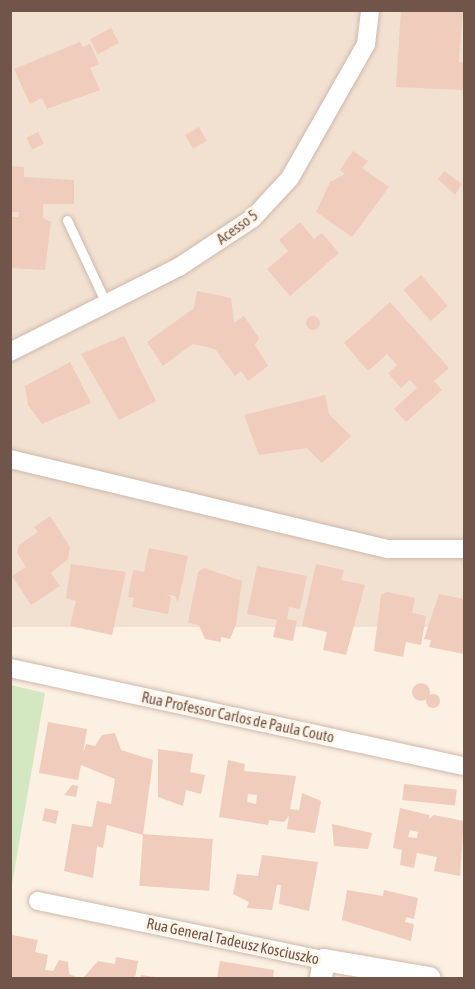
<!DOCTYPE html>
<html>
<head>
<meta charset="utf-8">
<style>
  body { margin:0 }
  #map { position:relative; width:475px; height:989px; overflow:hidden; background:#fbf0e2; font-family:"Asap Condensed",sans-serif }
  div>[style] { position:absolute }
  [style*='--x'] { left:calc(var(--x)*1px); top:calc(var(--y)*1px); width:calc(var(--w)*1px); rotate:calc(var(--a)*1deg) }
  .residential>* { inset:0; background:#f2e1d1; transform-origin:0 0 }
  .green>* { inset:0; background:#d3e8c1 }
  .building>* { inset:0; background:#efccbb; transform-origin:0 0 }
  .round { border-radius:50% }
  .roads { filter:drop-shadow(0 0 2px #ceb9ac) drop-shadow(0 0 2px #ceb9ac) }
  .service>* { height:9px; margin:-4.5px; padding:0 4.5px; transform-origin:4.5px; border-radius:4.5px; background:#fff }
  .minor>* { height:18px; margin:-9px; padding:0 9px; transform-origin:9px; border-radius:9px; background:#fff }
  .tertiary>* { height:22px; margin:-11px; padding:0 11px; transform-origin:11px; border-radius:11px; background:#fff }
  span { translate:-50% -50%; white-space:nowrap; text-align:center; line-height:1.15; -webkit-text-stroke:6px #fef4e7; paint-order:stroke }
  .street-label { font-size:15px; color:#71554a }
  .frame { position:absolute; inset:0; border:12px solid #71554a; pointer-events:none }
</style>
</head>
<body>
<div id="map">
  <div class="residential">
    <i style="left:11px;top:11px;width:453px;height:616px"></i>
  </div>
  <div class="green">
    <i style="clip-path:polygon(11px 685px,45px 693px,11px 890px,10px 686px)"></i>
  </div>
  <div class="building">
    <i style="clip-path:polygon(401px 10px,463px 10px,459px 62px,464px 63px,463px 90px,396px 87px)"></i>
    <i style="left:111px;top:28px;width:17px;height:24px;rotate:62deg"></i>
    <i style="clip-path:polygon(80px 42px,83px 47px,90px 44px,99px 64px,90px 68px,100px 90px,47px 109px,42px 98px,30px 104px,14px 69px)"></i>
    <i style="left:199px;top:127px;width:16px;height:16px;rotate:60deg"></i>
    <i style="left:38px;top:132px;width:13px;height:13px;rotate:63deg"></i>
    <i style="clip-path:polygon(353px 151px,368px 161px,362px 168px,389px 187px,352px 237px,316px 212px,330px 182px,345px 174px,340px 170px)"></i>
    <i style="clip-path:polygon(10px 166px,24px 167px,24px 177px,74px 180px,74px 204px,43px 204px,43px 218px,51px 222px,45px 270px,10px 268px,10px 217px,18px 217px,19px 212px,10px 212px)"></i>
    <i style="clip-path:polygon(444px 171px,462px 184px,455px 195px,438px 179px)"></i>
    <i style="clip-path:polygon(300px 222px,314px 239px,322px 233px,339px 253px,290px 296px,267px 269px,288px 251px,279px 240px)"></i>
    <i style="left:421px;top:275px;width:41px;height:23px;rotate:49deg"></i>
    <i style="clip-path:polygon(197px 291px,231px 298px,234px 323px,244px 316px,259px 338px,255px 345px,268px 366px,248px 381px,241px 371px,235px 376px,215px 349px,193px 344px,163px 366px,147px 342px,194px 308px)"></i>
    <i style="clip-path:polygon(390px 302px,449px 368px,434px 381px,442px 390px,406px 422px,394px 409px,417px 388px,410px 380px,401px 388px,388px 373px,397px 365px,387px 354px,368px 371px,344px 343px)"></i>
    <i class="round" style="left:306px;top:316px;width:14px;height:14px"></i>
    <i style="clip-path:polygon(124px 336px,156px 401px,119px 420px,81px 354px)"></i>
    <i style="clip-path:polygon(70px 362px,91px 403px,42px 424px,28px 405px,25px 386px)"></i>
    <i style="clip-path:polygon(325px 395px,329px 414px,351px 436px,322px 463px,307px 448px,259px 455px,244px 415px)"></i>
    <i style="clip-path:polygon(50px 516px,70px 547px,68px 559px,51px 573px,60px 586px,31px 605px,12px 576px,26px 567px,17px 553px,19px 545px,38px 532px,34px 527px)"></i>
    <i style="clip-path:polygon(149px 548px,188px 556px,178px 602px,175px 596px,166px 594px,171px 597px,168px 614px,132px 607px,134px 598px,128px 597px,133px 570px,144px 572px)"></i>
    <i style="clip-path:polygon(71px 564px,126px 572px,112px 635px,70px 626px,76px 601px,66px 598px)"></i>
    <i style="clip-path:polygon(316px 564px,344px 570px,341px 580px,365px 585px,346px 655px,323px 650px,327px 632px,302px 626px)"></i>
    <i style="clip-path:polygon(257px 566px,307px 576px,300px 609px,289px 607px,287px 619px,297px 621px,293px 641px,273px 637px,277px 620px,247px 614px)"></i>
    <i style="clip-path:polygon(204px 568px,242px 581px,236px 624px,230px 639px,221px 637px,221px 642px,205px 639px,199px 625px,188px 623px,198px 572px)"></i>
    <i style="clip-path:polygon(387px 592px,415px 598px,412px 613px,426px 616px,421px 645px,406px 642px,403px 657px,374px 651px,381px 595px)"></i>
    <i style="clip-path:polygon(439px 594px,464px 599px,464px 654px,429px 647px,431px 640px,424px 639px)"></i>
    <i class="round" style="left:412px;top:683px;width:18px;height:18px"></i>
    <i class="round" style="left:426px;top:694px;width:14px;height:14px"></i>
    <i style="clip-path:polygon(48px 722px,87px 729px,83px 753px,86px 744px,95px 746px,102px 735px,115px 733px,121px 750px,153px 760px,143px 835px,107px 825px,103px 848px,97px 846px,93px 878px,64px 871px,72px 824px,92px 827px,97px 801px,111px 804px,115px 779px,81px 765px,78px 780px,39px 773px)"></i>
    <i style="clip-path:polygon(158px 749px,193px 754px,190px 772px,205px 775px,201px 794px,186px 790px,183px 806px,158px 797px)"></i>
    <i style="clip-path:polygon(evenodd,228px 760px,245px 764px,244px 771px,296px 776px,290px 809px,299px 810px,302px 793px,321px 801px,315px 833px,287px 829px,289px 816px,284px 822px,269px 820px,268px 825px,219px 817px,228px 760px,248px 794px,257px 795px,256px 804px,247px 802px,248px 794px)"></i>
    <i style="left:404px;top:784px;width:53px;height:16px;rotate:6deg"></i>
    <i style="clip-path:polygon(72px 785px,78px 786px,76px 797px,64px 795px)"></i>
    <i style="left:45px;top:808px;width:14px;height:13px;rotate:12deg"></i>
    <i style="clip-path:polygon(evenodd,400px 808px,429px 815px,429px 819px,434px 815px,464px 821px,460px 876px,434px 871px,437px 857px,417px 853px,414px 868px,400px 865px,402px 850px,393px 848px,400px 808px,410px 830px,418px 832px,417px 838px,408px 837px,410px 830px)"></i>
    <i style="clip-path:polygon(332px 824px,372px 833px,368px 849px,334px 846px)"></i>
    <i style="left:143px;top:834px;width:70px;height:52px;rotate:4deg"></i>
    <i style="clip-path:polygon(262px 855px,318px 862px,309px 911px,279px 904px,281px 885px,277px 885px,272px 910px,247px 908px,249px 902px,233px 894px,237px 874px,258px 876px)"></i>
    <i style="clip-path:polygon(347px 890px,383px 896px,384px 890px,418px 898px,414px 919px,406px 917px,405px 922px,414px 924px,411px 941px,342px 920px)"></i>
    <i style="clip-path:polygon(12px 935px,38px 940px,35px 952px,48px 955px,45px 970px,53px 971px,59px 960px,68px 962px,69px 974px,79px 978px,10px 978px)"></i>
    <i style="clip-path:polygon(116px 957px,138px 961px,135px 978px,83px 978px,98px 961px,115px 964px)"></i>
    <i style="clip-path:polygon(220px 961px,274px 970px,273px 978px,217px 978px)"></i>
    <i style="clip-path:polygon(141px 975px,155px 977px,155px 978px,140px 978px)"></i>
  </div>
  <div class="roads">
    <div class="service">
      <i style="--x:67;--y:220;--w:89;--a:64.9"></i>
    </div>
    <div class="minor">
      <i style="--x:10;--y:352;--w:189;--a:-26.7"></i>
      <i style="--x:179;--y:267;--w:89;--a:-33.5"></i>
      <i style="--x:253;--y:218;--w:54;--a:-47.2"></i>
      <i style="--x:290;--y:178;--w:154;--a:-60.4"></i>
      <i style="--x:366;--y:44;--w:34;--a:-83"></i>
      <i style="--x:10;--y:459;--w:389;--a:13.4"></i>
      <i style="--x:388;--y:549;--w:76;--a:0"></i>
      <i style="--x:10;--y:668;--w:464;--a:12.2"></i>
      <i style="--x:38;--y:901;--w:292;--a:11.7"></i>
    </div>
    <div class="tertiary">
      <i style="--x:321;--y:978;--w:18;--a:-81"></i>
      <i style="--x:324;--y:960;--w:107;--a:9.7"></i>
    </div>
  </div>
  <div class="street-label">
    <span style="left:237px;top:227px;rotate:-36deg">Acesso 5</span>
    <span style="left:238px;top:717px;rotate:12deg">Rua Professor Carlos de Paula Couto</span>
    <span style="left:233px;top:941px;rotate:12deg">Rua General Tadeusz Kosciuszko</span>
  </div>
  <div class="frame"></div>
</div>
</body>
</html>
